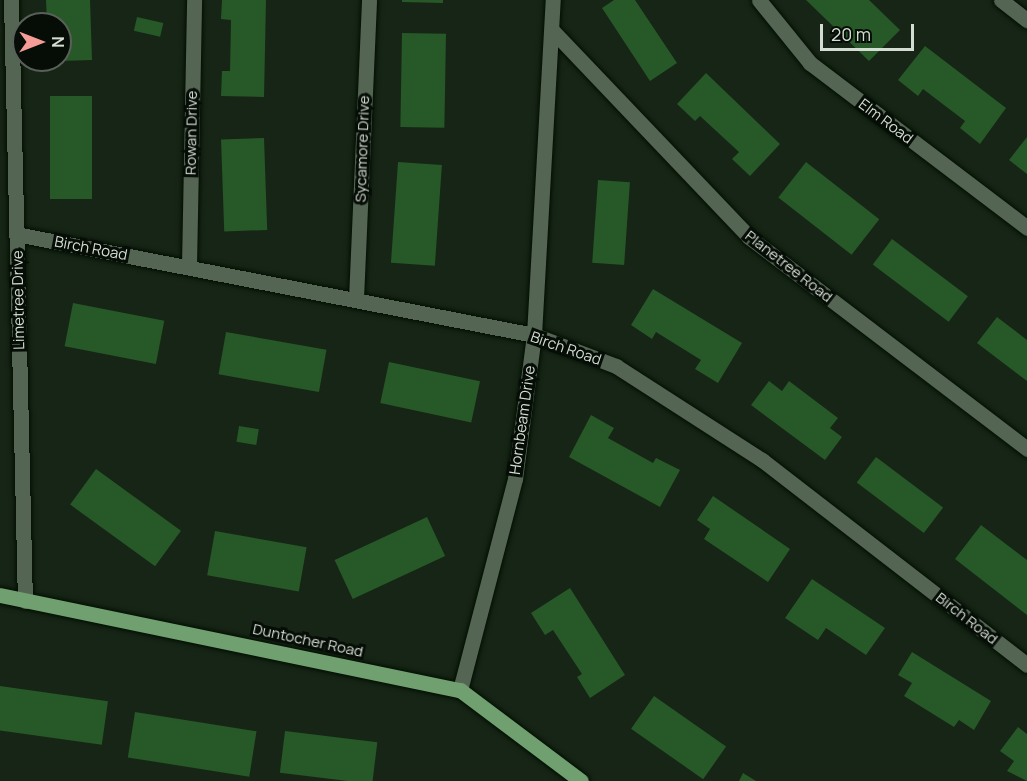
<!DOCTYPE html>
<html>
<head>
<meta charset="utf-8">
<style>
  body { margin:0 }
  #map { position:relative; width:1027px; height:781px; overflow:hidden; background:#162515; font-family:Manrope,sans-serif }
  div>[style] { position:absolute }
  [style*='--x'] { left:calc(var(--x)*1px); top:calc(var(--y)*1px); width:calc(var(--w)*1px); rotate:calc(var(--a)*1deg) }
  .building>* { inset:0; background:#275827; transform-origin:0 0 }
  .roads { filter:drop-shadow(0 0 2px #020e03) drop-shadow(0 0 2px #020e03) }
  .minor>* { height:15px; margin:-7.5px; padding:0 7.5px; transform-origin:7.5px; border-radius:7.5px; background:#546553 }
  .major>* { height:15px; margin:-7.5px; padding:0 7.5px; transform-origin:7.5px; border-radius:7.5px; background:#71a070 }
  span { translate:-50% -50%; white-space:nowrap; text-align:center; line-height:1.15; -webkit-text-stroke:6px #060c06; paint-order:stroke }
  .street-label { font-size:15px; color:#d3ddd2 }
  .north { position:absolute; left:12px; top:12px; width:60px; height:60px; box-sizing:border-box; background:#060c06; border:2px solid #586058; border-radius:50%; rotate:90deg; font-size:16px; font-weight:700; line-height:24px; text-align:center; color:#d3ddd2 }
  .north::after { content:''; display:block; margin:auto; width:21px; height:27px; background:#f59c96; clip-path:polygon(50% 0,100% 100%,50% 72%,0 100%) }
  .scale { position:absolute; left:820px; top:24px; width:94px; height:27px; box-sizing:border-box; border:3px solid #d3ddd2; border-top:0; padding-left:8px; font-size:18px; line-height:21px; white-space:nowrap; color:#d3ddd2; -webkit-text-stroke:4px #060c06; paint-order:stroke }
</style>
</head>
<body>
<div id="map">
  <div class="building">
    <i style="clip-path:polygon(46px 0,90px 0,92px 60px,60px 61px,60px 24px,47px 24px)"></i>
    <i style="clip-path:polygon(222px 0,266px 0,264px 97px,221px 96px,222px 71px,230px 71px,231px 20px,221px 19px)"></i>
    <i style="clip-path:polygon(402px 0,443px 0,443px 3px,402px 2px)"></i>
    <i style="clip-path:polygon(614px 0,635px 0,677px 63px,650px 81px,602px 8px)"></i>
    <i style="clip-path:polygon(806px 0,869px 0,900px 30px,869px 61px)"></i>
    <i style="left:137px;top:17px;width:27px;height:14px;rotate:13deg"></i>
    <i style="left:402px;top:33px;width:44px;height:94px;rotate:1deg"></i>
    <i style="clip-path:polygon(925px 46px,1006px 108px,980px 144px,960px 128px,965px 121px,923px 89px,918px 96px,898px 80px)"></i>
    <i style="clip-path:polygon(706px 73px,780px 144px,750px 176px,732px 159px,739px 152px,700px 116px,695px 121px,677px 104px)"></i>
    <i style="left:50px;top:96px;width:42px;height:103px"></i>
    <i style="clip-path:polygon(1027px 137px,1027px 174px,1009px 160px)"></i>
    <i style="left:264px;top:138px;width:92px;height:43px;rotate:88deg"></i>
    <i style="left:398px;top:162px;width:44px;height:101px;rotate:4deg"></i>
    <i style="left:806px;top:162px;width:93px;height:45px;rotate:38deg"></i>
    <i style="left:598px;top:180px;width:32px;height:83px;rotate:4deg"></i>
    <i style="left:892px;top:239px;width:95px;height:32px;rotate:37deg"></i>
    <i style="clip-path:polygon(653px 289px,742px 343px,718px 383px,695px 369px,701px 360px,656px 332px,652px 339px,631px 325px)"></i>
    <i style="left:73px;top:303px;width:93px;height:44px;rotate:11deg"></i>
    <i style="clip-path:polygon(997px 317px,1027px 340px,1027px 381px,977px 343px)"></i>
    <i style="left:226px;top:332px;width:102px;height:43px;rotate:10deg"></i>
    <i style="left:389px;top:362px;width:93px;height:42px;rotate:12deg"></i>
    <i style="clip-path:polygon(769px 381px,782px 391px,789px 381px,838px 418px,830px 428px,842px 437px,825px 460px,751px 405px)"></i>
    <i style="clip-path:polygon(591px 415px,614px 428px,608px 438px,653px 463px,656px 458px,680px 470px,660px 507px,569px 457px)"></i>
    <i style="left:239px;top:426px;width:20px;height:16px;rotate:9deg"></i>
    <i style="left:876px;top:457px;width:84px;height:32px;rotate:37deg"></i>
    <i style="left:96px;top:469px;width:105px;height:44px;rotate:36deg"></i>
    <i style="clip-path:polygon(713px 496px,790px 549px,768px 582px,704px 539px,710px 529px,697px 520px)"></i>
    <i style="left:427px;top:517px;width:43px;height:102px;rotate:65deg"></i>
    <i style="clip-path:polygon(981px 525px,1027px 560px,1027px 615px,955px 559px)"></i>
    <i style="left:215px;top:531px;width:93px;height:45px;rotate:10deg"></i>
    <i style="clip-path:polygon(812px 579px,885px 628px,866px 655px,826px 628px,818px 640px,785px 618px)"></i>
    <i style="clip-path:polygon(570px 588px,625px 675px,590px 698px,577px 677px,582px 674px,553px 630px,545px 635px,531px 613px)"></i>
    <i style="clip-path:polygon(912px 652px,991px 701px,974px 730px,959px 720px,954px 727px,904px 696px,912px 683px,898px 675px)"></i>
    <i style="left:0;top:686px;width:109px;height:44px;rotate:8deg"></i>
    <i style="left:654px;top:696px;width:88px;height:40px;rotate:35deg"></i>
    <i style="left:135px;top:712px;width:123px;height:46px;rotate:9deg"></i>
    <i style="clip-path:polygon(1018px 727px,1027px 734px,1027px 781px,1007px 771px,1014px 761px,1000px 751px)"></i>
    <i style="left:285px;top:731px;width:93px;height:42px;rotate:7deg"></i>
    <i style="clip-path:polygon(743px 773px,756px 781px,739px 781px)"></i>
  </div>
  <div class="roads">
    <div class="minor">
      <i style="--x:11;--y:0;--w:601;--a:88.67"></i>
      <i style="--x:759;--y:0;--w:81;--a:51"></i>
      <i style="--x:810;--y:63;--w:273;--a:37.2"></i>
      <i style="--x:1001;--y:0;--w:33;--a:38"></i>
      <i style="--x:552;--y:30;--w:286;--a:46.4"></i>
      <i style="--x:749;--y:237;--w:350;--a:37.3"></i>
      <i style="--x:16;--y:234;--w:528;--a:11.03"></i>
      <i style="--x:534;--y:335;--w:88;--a:20.7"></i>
      <i style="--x:616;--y:366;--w:174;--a:32.8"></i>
      <i style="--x:762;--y:460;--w:335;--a:37.7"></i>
      <i style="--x:189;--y:266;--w:266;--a:-88.9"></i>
      <i style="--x:356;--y:299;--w:299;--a:-87.5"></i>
      <i style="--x:460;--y:690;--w:218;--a:-75.4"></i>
      <i style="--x:515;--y:479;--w:145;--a:-82.5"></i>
      <i style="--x:534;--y:335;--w:336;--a:-86.8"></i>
    </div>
    <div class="major">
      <i style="--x:0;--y:595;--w:470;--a:11.7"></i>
      <i style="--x:460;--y:690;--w:151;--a:36.9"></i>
    </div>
  </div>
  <div class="street-label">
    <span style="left:886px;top:121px;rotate:37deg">Elm Road</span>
    <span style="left:191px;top:133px;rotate:-89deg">Rowan Drive</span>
    <span style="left:362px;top:149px;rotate:-88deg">Sycamore Drive</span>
    <span style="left:91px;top:248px;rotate:11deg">Birch Road</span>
    <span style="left:789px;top:266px;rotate:38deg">Planetree Road</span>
    <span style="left:18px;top:300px;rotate:-91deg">Limetree Drive</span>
    <span style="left:566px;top:348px;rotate:19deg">Birch Road</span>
    <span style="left:522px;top:420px;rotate:-82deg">Hornbeam Drive</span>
    <span style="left:967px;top:618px;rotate:38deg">Birch Road</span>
    <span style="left:308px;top:640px;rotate:12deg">Duntocher Road</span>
  </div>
  <div class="north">N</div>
  <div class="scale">20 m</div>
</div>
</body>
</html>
